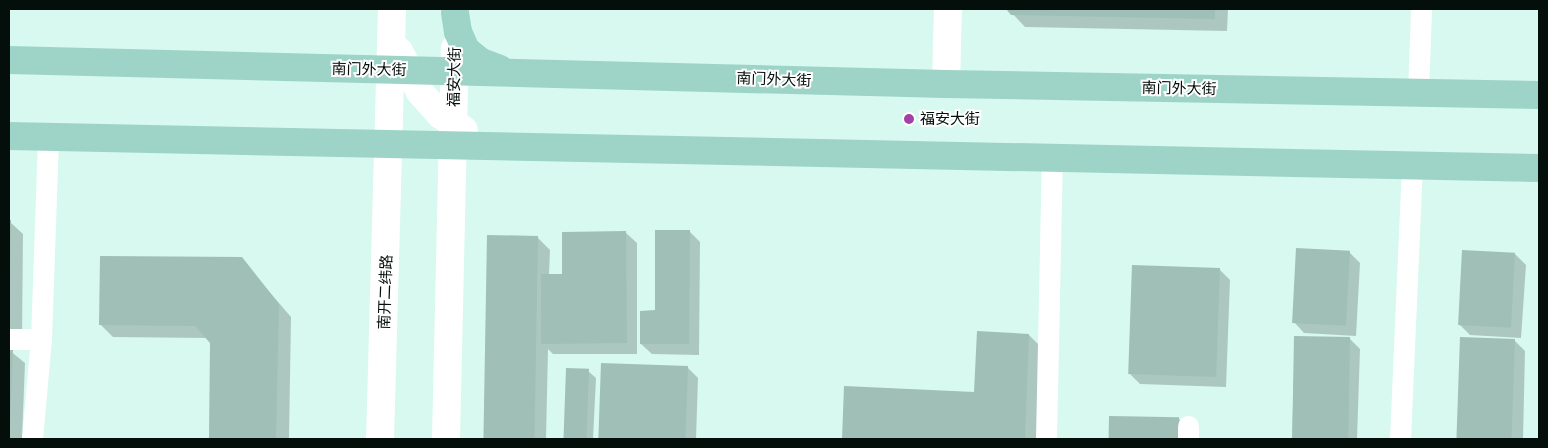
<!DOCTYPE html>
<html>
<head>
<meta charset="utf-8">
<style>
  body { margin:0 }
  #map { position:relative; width:1548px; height:448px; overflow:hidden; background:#d8f9ef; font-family:"Noto Sans","Noto Sans SC",sans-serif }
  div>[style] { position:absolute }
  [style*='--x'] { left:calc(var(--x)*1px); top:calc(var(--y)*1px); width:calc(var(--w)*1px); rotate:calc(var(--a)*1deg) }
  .shadow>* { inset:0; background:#0003 }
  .building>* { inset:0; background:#a0bfb6; transform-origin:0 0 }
  .street>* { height:21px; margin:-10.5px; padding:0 10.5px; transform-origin:10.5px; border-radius:10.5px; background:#fff }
  .secondary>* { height:28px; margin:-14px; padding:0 14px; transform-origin:14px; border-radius:14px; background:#fff }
  .primary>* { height:28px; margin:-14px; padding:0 14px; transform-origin:14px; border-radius:14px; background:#9dd4c7 }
  .dots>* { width:14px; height:14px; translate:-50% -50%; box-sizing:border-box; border:2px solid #fefefe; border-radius:50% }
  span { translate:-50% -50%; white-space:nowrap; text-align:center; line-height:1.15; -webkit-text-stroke:4px #fefefe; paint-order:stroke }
  .street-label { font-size:15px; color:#040e0b }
  .poi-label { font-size:15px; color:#040e0b }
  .left { translate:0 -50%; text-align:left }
  .frame { position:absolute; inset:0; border:10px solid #040e0b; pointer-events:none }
</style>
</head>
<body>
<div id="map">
  <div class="shadow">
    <i style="clip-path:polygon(1008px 9px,1228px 9px,1227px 31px,1025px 27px)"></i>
    <i style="clip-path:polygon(9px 221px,23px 234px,22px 338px,9px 337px)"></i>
    <i style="clip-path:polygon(689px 231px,700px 242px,699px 355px,652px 354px,641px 344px)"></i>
    <i style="clip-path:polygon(626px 233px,637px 243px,637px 354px,553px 354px,548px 349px,546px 439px,484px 439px,488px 236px,537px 237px,550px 250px,549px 275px,563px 275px)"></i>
    <i style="clip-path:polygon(1349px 252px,1360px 263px,1356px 336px,1304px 333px,1294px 322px)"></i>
    <i style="clip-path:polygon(1515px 254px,1526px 265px,1521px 338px,1470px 335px,1459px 324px)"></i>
    <i style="clip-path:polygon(241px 259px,291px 317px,289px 439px,210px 439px,212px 342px,208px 338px,113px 337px,100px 324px)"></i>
    <i style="clip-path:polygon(1219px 269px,1230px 280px,1226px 387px,1140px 384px,1129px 373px)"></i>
    <i style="clip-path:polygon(1029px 335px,1041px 347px,1038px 439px,844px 439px,846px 387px,975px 393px)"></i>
    <i style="clip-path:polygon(1295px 337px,1349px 338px,1360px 349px,1357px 439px,1292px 439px)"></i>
    <i style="clip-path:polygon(1461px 339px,1514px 340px,1525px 351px,1523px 439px,1458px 439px)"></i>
    <i style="clip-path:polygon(9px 350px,25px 363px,22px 439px,9px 439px)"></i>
    <i style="clip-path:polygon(603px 364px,687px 367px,698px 378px,696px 439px,600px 439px)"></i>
    <i style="clip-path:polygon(567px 369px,588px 371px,596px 378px,593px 439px,564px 439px)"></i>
    <i style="clip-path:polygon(1111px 417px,1179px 419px,1191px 431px,1191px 439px,1110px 439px)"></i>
  </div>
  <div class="building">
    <i style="clip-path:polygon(1006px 9px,1215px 9px,1215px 19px,1011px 15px)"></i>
    <i style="clip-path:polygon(9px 220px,11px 220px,10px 279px,9px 279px)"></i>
    <i style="clip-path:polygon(655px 230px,690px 230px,689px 344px,640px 344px,640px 311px,655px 310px)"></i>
    <i style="clip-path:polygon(626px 231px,627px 343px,541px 344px,541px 274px,562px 274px,562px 232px)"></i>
    <i style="left:487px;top:235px;width:51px;height:204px;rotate:1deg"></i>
    <i style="left:1296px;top:248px;width:54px;height:75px;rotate:3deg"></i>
    <i style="left:1462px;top:250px;width:53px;height:75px;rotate:3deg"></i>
    <i style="clip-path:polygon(100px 256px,242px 257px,279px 304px,276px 439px,209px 439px,210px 343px,195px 326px,99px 325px)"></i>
    <i style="left:1132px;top:265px;width:88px;height:109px;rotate:2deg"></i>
    <i style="clip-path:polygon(977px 331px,1029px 334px,1025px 439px,842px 439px,844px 386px,974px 392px)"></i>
    <i style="left:1294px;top:336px;width:56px;height:103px;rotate:1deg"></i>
    <i style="left:1460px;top:337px;width:55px;height:102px;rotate:2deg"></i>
    <i style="clip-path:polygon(9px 349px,13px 349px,10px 427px,9px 427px)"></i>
    <i style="left:601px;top:363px;width:87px;height:76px;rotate:2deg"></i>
    <i style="left:566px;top:368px;width:23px;height:71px;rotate:2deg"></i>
    <i style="left:1109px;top:416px;width:70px;height:23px;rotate:1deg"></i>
  </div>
  <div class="street">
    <i style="--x:1418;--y:92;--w:83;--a:-87.9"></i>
    <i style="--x:9;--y:339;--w:32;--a:0"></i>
    <i style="--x:32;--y:439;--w:100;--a:-84.9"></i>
    <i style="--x:41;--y:339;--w:202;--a:-88"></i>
    <i style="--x:1046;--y:439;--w:282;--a:-88.8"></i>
    <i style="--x:1188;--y:439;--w:13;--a:-90"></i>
    <i style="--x:1400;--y:439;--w:274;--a:-87.5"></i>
  </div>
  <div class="secondary">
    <i style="--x:399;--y:51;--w:46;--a:62.9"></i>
    <i style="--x:420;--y:92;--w:31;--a:48"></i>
    <i style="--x:441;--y:115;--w:27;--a:33"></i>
    <i style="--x:946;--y:84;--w:75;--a:-88.5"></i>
    <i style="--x:380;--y:439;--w:430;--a:-88.4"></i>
    <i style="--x:446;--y:439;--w:391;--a:-88.7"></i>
  </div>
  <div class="primary">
    <i style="--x:455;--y:13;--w:19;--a:81"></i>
    <i style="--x:458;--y:32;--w:20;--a:66"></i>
    <i style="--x:466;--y:50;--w:19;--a:39"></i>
    <i style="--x:481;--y:62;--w:20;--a:20"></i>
    <i style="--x:9;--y:60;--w:937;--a:1.47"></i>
    <i style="--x:946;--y:84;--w:593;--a:1.06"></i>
    <i style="--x:9;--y:136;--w:1530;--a:1.2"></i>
  </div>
  <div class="dots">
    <i style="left:909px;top:119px;background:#a240a7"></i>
  </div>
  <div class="street-label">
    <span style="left:369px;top:69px;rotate:1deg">南门外大街</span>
    <span style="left:454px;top:77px;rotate:-89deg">福安大街</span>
    <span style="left:774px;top:79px;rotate:2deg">南门外大街</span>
    <span style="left:1179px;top:88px;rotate:1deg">南门外大街</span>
    <span style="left:385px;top:292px;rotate:-88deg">南开二纬路</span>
  </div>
  <div class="poi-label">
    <span class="left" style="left:920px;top:119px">福安大街</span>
  </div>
  <div class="frame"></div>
</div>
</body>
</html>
